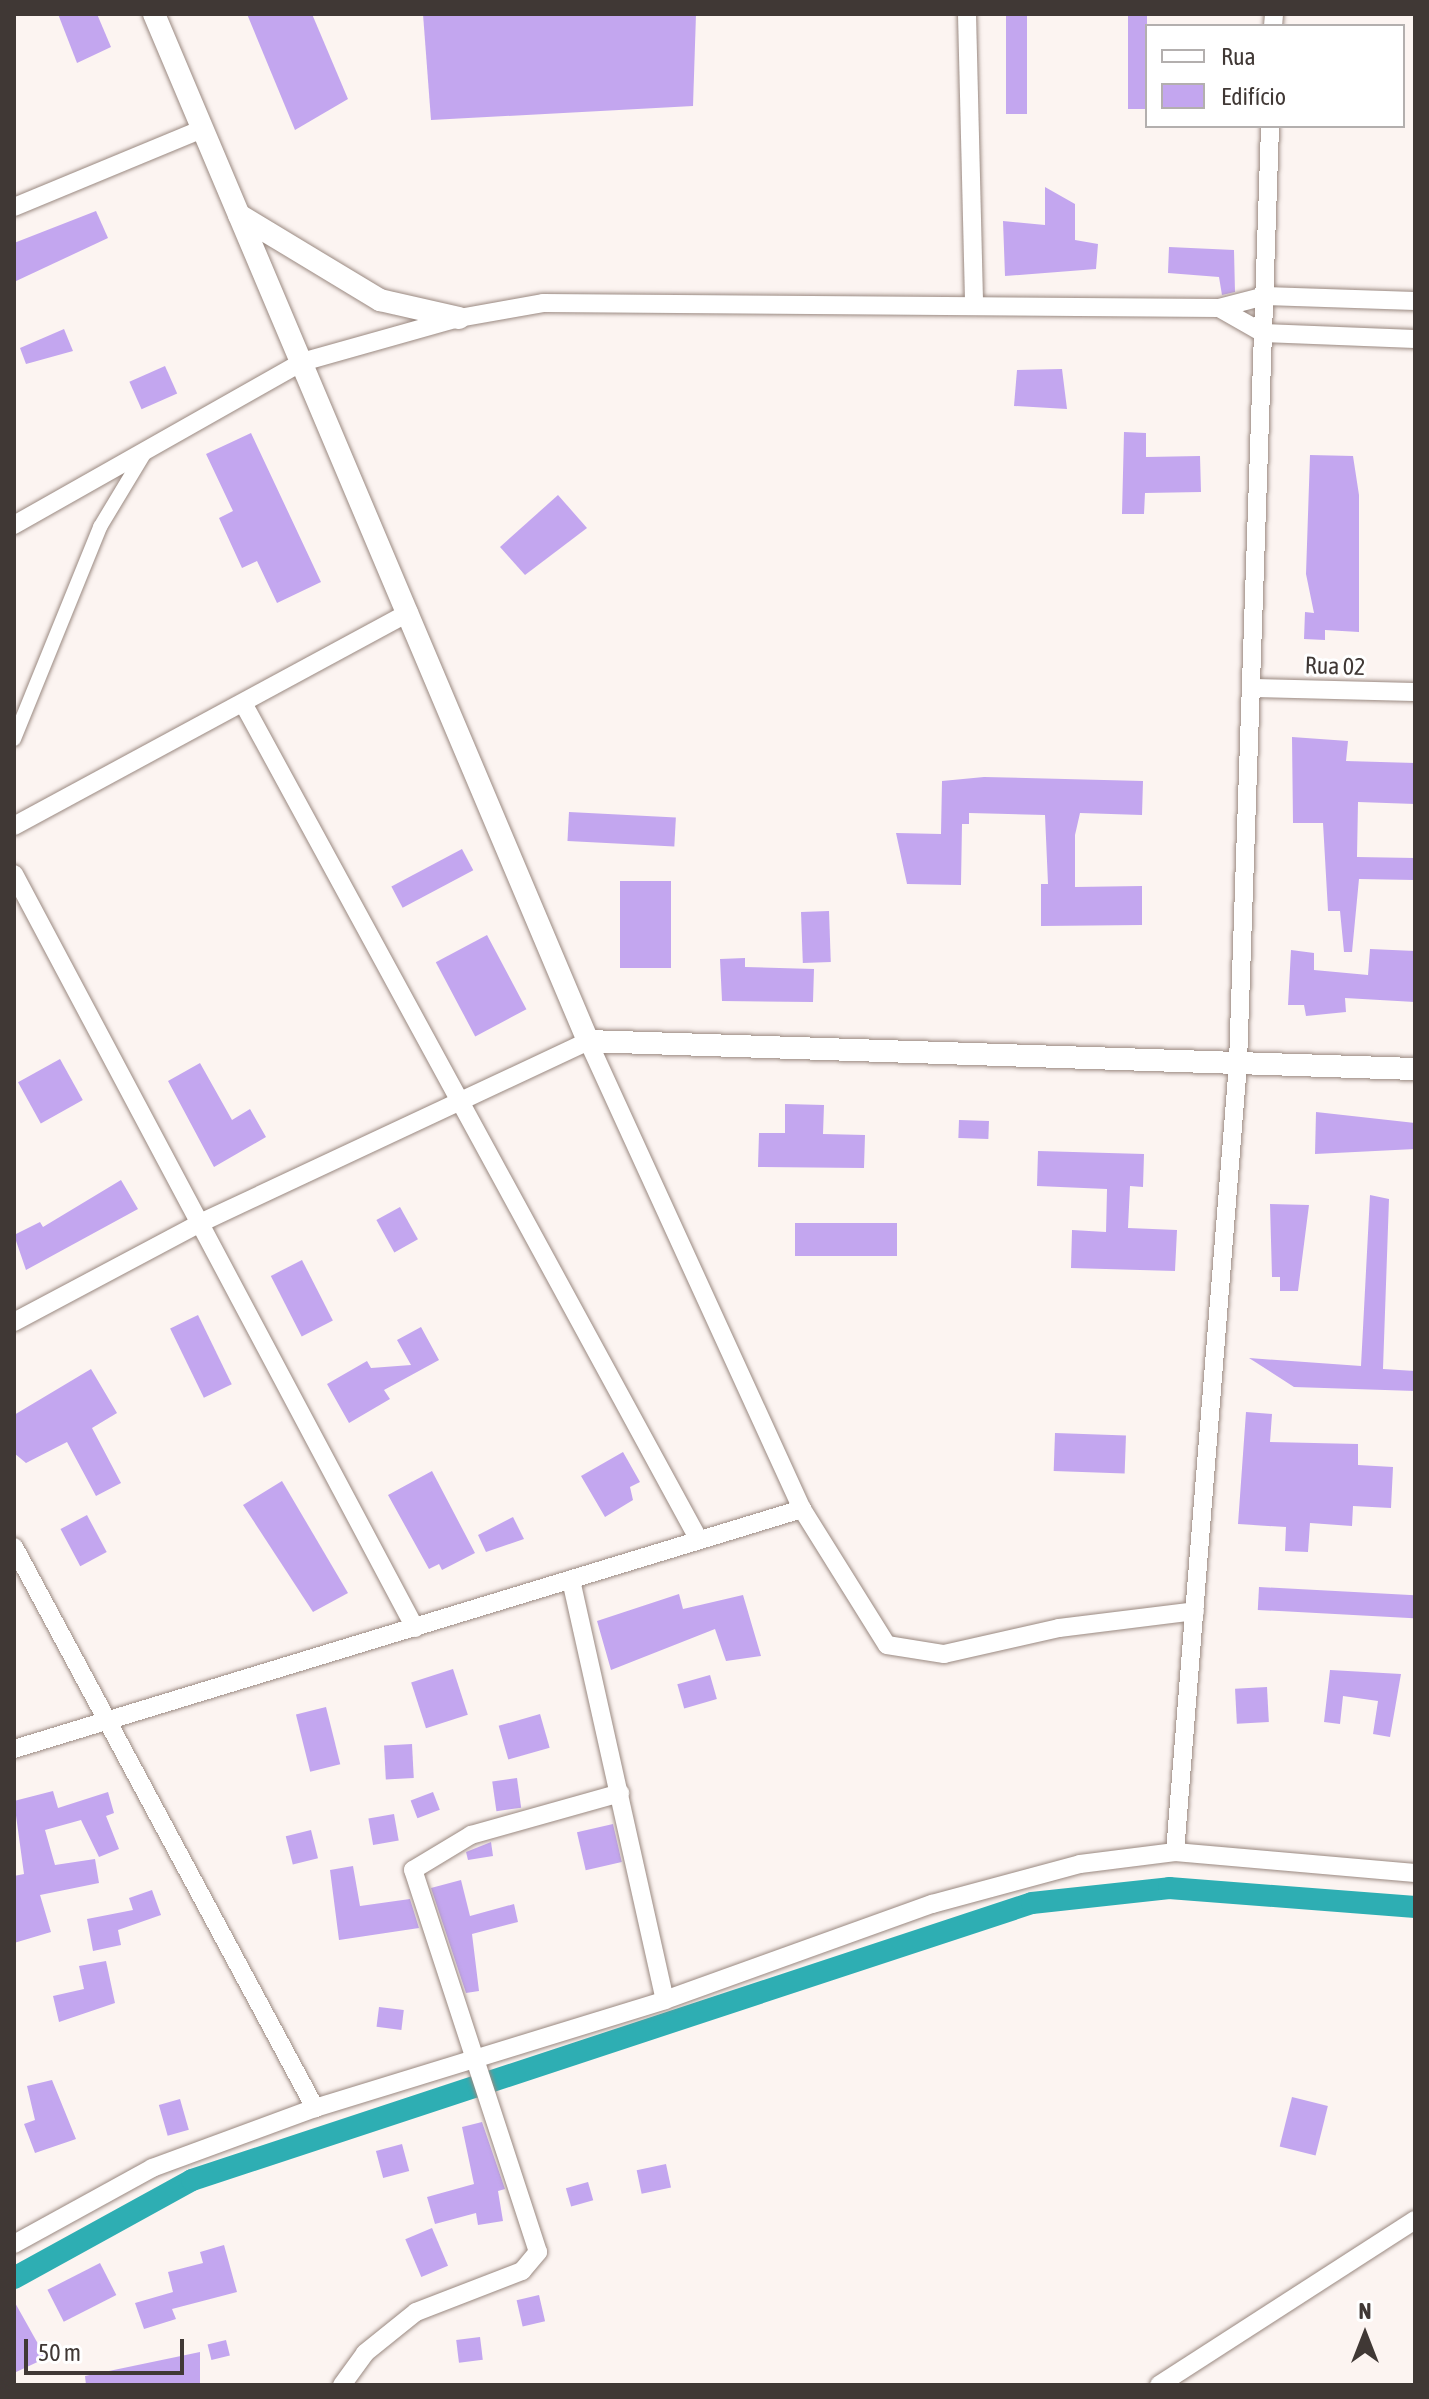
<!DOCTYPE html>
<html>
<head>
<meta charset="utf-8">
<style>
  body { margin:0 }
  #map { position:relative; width:1429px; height:2399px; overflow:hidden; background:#fcf4f1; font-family:"Asap Condensed",sans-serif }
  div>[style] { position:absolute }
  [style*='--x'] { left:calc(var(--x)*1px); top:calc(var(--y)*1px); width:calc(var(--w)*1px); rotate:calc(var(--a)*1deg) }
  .canal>* { height:22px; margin:-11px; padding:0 11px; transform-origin:11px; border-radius:11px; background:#2eaeb3 }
  .building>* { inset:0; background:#c3a6ef; transform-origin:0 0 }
  .roads { filter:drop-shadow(0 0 2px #9a8981) drop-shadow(0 0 2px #9a8981) }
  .pedestrian>* { height:14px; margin:-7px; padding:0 7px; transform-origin:7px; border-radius:7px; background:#fff }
  .minor>* { height:18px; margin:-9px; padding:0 9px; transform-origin:9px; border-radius:9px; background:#fff }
  .tertiary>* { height:22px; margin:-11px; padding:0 11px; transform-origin:11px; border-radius:11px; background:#fff }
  span { translate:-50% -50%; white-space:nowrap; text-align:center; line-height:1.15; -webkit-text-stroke:6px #fff; paint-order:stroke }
  .street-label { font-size:24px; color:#403835 }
  .frame { position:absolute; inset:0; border:16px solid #403835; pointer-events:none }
  .legend { position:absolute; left:1145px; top:24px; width:260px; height:104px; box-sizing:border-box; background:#fff; border:2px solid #b3afae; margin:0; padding:10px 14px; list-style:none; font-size:24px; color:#403835 }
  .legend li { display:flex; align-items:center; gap:16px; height:40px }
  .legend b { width:40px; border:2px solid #b3afae }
  .north { position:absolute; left:1325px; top:2295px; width:80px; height:80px; -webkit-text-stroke:6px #fff; paint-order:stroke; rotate:0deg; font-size:22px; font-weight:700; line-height:32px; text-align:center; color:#403835 }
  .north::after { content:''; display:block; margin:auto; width:28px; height:36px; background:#403835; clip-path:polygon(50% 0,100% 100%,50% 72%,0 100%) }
  .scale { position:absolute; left:24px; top:2339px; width:160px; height:36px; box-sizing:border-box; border:4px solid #403835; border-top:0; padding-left:10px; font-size:24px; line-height:28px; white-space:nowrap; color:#403835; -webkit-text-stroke:6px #fff; paint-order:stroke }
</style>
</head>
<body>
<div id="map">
  <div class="canal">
    <i style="--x:14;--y:2278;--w:203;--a:-28.8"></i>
    <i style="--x:192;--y:2180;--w:884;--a:-18.25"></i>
    <i style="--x:1032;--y:1903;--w:138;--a:-6.2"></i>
    <i style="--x:1169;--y:1888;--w:247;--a:4.4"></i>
  </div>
  <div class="building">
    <i style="clip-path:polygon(58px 14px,97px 14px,111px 47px,77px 63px)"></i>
    <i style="clip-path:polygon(247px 14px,312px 14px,348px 99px,295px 130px)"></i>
    <i style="clip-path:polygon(423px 14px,696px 14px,693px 106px,431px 120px)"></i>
    <i style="left:1006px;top:14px;width:21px;height:100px"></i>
    <i style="left:1128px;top:14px;width:19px;height:95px"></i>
    <i style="clip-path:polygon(1045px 187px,1075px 204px,1075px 240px,1098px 244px,1096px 269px,1005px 276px,1003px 221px,1045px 225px)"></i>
    <i style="clip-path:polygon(96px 211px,108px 238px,14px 282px,14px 243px)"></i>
    <i style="clip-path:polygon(1169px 247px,1234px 250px,1235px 292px,1222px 295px,1219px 277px,1168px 273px)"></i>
    <i style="clip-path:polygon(64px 329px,73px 351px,26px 364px,20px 348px)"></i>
    <i style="left:165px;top:366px;width:30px;height:39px;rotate:66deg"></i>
    <i style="clip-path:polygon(1062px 369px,1067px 409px,1014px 406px,1017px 370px)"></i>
    <i style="clip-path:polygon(1124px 432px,1146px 433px,1146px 457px,1200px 456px,1201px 492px,1145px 493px,1144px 514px,1122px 514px)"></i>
    <i style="clip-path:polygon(251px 433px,321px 582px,277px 603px,257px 561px,242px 568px,219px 518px,233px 511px,206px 454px)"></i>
    <i style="clip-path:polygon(1310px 455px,1353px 456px,1359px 495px,1359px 632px,1325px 630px,1325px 640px,1304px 639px,1305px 612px,1314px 613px,1306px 574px)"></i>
    <i style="clip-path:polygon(558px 495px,587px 528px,525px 575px,500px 547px)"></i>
    <i style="clip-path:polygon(1292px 737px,1348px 741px,1346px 761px,1415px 763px,1415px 804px,1358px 802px,1357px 857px,1415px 858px,1415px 880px,1359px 879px,1352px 952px,1344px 952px,1340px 911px,1328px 911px,1323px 823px,1293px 823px)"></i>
    <i style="clip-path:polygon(984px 777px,1143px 781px,1142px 815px,1080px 813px,1075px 835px,1075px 887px,1142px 886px,1142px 925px,1041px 926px,1041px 884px,1048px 884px,1045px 815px,969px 813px,969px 824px,962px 824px,961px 885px,907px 884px,896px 833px,941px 834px,942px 781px)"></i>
    <i style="left:569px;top:812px;width:107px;height:29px;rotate:3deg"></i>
    <i style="left:462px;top:849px;width:24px;height:80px;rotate:62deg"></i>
    <i style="left:620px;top:881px;width:51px;height:87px"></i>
    <i style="left:829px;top:911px;width:51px;height:28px;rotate:88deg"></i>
    <i style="left:487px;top:935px;width:84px;height:58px;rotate:62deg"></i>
    <i style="clip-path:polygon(1370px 949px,1415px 951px,1415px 1002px,1345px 998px,1346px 1012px,1306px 1016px,1304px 1005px,1288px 1005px,1291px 950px,1314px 953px,1314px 970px,1368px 975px)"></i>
    <i style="clip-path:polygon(745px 958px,745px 967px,814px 969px,813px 1002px,722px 1001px,720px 959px)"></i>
    <i style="left:60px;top:1059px;width:47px;height:48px;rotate:61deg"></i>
    <i style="clip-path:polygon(200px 1063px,232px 1120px,250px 1109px,266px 1137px,214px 1167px,168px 1081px)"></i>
    <i style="clip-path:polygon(785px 1104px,824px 1105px,823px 1134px,865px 1135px,864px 1168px,758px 1167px,759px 1133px,785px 1133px)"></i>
    <i style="clip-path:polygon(1316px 1112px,1415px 1123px,1415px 1149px,1315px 1154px)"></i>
    <i style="left:959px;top:1120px;width:30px;height:18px;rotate:2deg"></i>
    <i style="clip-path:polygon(1038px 1151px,1144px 1154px,1143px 1187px,1130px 1186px,1128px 1228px,1177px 1230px,1175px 1271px,1071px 1268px,1072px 1230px,1106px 1232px,1107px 1189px,1037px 1186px)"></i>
    <i style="clip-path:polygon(121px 1180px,138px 1209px,26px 1270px,14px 1235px,40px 1222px,43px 1227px)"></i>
    <i style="clip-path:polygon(1370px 1195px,1389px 1199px,1383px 1369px,1415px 1371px,1415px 1391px,1294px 1387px,1249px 1358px,1361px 1366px)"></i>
    <i style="clip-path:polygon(1270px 1204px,1309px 1205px,1298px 1291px,1280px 1291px,1280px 1277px,1272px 1277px)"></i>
    <i style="left:400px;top:1207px;width:37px;height:27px;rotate:61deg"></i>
    <i style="left:795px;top:1223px;width:102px;height:33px"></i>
    <i style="left:302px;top:1260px;width:68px;height:35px;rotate:63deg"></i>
    <i style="left:198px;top:1315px;width:77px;height:31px;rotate:64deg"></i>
    <i style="clip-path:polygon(421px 1327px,439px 1360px,384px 1390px,390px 1399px,349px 1423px,327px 1384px,367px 1361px,371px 1368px,411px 1365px,397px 1340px)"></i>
    <i style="clip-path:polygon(91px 1369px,117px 1413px,92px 1428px,121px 1483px,96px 1496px,67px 1442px,26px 1463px,14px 1453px,14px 1415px)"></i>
    <i style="clip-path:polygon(1246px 1412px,1272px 1414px,1270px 1442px,1358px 1444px,1358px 1465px,1393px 1467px,1391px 1508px,1353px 1506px,1352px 1526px,1310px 1523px,1308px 1552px,1285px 1551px,1286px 1527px,1238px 1524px)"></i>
    <i style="left:1055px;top:1433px;width:71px;height:38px;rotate:2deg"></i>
    <i style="clip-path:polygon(623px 1452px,640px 1482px,630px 1487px,633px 1500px,605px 1517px,581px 1476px)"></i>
    <i style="clip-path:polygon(432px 1471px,475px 1553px,442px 1570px,439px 1564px,429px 1569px,388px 1495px)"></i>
    <i style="clip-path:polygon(282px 1481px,348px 1593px,313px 1612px,243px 1505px)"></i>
    <i style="left:87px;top:1515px;width:42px;height:30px;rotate:62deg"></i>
    <i style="clip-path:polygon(513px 1517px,524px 1539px,486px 1552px,478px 1535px)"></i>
    <i style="left:1259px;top:1587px;width:156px;height:23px;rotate:3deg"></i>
    <i style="clip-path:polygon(679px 1594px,683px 1609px,743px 1595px,761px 1656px,726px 1661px,715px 1629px,611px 1670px,597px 1621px)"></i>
    <i style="left:453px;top:1669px;width:48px;height:44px;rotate:72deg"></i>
    <i style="clip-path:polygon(1330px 1670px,1401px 1674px,1390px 1737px,1373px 1734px,1378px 1701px,1343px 1696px,1340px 1724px,1324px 1722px)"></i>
    <i style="left:710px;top:1675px;width:25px;height:34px;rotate:74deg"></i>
    <i style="left:1267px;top:1687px;width:35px;height:32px;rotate:87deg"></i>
    <i style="left:326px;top:1707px;width:59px;height:31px;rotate:76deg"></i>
    <i style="left:540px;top:1714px;width:35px;height:43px;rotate:74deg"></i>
    <i style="left:412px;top:1744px;width:34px;height:28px;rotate:87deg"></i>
    <i style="left:517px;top:1778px;width:30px;height:25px;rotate:82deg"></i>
    <i style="clip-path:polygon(53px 1791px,58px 1808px,108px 1792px,114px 1813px,106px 1816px,119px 1849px,99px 1857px,81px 1820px,45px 1830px,55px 1865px,95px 1859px,99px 1883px,40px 1895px,51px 1932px,14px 1943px,14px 1876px,24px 1874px,14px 1801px)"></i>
    <i style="left:433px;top:1792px;width:19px;height:24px;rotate:69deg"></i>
    <i style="left:394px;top:1814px;width:27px;height:26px;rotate:80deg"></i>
    <i style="left:613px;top:1824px;width:39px;height:37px;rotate:77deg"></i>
    <i style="left:311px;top:1830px;width:29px;height:26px;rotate:76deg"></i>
    <i style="clip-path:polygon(491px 1842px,493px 1856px,468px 1860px,466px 1852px)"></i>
    <i style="clip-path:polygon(353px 1866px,360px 1906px,410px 1899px,419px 1928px,339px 1940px,330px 1870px)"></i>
    <i style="clip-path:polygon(461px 1880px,470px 1916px,514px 1904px,518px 1922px,472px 1934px,479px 1991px,466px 1993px,431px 1888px)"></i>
    <i style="clip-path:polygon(152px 1890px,161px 1915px,118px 1930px,121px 1945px,93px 1951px,87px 1919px,133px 1910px,129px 1898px)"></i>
    <i style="clip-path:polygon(106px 1961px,115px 2003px,59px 2022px,53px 1996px,84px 1989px,79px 1966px)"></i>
    <i style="left:379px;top:2007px;width:25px;height:20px;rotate:7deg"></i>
    <i style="clip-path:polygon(52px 2080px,76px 2139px,35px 2153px,24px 2124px,35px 2120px,27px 2086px)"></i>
    <i style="left:1292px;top:2097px;width:37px;height:51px;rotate:14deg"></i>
    <i style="left:180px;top:2099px;width:32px;height:22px;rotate:74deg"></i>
    <i style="clip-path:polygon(482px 2122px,505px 2189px,498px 2191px,503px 2221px,478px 2225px,476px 2213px,435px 2224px,427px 2197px,474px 2184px,462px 2127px)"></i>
    <i style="left:402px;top:2144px;width:28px;height:27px;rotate:75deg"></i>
    <i style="left:666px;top:2164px;width:24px;height:30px;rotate:78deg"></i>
    <i style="left:588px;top:2182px;width:19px;height:23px;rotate:74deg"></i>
    <i style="left:432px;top:2228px;width:41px;height:29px;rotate:67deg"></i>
    <i style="clip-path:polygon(224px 2245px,237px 2292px,172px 2309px,176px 2319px,144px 2329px,135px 2303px,173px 2292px,168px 2272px,203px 2263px,200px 2252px)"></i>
    <i style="left:100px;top:2263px;width:36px;height:59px;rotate:63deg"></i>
    <i style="left:539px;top:2295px;width:27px;height:23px;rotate:77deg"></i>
    <i style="clip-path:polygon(14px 2301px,46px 2358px,14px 2373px)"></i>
    <i style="left:480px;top:2337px;width:23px;height:24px;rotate:83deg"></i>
    <i style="left:226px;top:2340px;width:16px;height:19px;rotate:76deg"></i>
    <i style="clip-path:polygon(200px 2352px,200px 2385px,86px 2385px,85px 2376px)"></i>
  </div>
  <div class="roads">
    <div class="pedestrian">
      <i style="--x:14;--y:739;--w:229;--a:-67.9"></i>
      <i style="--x:100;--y:527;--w:85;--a:-58.9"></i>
    </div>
    <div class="minor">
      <i style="--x:967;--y:14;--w:291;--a:88.6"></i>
      <i style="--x:1273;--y:26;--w:12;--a:-85"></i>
      <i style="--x:14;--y:207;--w:204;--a:-22.5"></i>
      <i style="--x:1219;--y:308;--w:51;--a:29.6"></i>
      <i style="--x:1263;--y:333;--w:152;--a:2.3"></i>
      <i style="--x:14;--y:525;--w:331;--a:-29.5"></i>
      <i style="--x:302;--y:362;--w:163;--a:-15.7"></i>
      <i style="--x:459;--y:318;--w:85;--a:-10.1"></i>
      <i style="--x:543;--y:303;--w:676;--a:0.42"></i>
      <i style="--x:1219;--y:308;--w:48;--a:-14.6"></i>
      <i style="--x:1265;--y:296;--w:150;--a:1.9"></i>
      <i style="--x:1254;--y:688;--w:161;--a:1.4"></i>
      <i style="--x:243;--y:703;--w:953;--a:61.42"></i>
      <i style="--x:14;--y:826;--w:449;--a:-28.4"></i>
      <i style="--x:14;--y:874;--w:854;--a:61.99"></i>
      <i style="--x:14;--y:1322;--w:208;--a:-28"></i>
      <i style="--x:198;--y:1224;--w:431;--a:-25.1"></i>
      <i style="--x:588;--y:1041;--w:515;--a:65.43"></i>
      <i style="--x:802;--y:1509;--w:160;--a:58"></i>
      <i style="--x:887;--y:1645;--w:58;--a:9"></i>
      <i style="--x:944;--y:1654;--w:118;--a:-12.7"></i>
      <i style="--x:1059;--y:1628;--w:137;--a:-7.1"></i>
      <i style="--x:14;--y:1547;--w:637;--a:61.78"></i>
      <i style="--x:571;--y:1580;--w:430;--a:77.4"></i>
      <i style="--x:14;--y:1749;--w:824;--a:-16.94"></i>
      <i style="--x:1175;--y:1852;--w:792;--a:-85.43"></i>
      <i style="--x:1238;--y:1063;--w:938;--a:-88.04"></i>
      <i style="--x:14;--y:2244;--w:158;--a:-28.8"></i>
      <i style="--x:152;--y:2168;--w:174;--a:-20.2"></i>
      <i style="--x:315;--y:2108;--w:366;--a:-17.1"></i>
      <i style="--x:665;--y:2000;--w:284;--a:-19.8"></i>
      <i style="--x:932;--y:1904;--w:153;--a:-15.1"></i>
      <i style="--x:1080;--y:1864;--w:96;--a:-7.2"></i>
      <i style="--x:1175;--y:1852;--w:241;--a:5"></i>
      <i style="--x:342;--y:2385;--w:39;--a:-54"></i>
      <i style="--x:365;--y:2353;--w:65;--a:-38.8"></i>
      <i style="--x:416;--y:2312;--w:114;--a:-21.1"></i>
      <i style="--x:522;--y:2271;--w:25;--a:-50"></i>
      <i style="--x:538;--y:2252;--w:402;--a:-108.1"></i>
      <i style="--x:413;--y:1870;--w:68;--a:-31.1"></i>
      <i style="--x:471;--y:1835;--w:155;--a:-15.7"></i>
      <i style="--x:1159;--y:2385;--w:305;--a:-32.8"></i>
    </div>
    <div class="tertiary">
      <i style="--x:154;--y:14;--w:1115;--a:67.09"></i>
      <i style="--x:588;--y:1041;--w:827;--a:1.94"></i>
      <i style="--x:239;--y:215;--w:165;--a:31.1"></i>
      <i style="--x:380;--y:300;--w:81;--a:12.8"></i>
    </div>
  </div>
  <div class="street-label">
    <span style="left:1335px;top:666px;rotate:2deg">Rua 02</span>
  </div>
  <div class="frame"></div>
  <ul class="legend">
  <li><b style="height:10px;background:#fff"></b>Rua</li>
  <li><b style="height:22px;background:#c3a6ef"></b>Edifício</li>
  </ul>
  <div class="north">N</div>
  <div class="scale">50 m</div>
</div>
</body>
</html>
